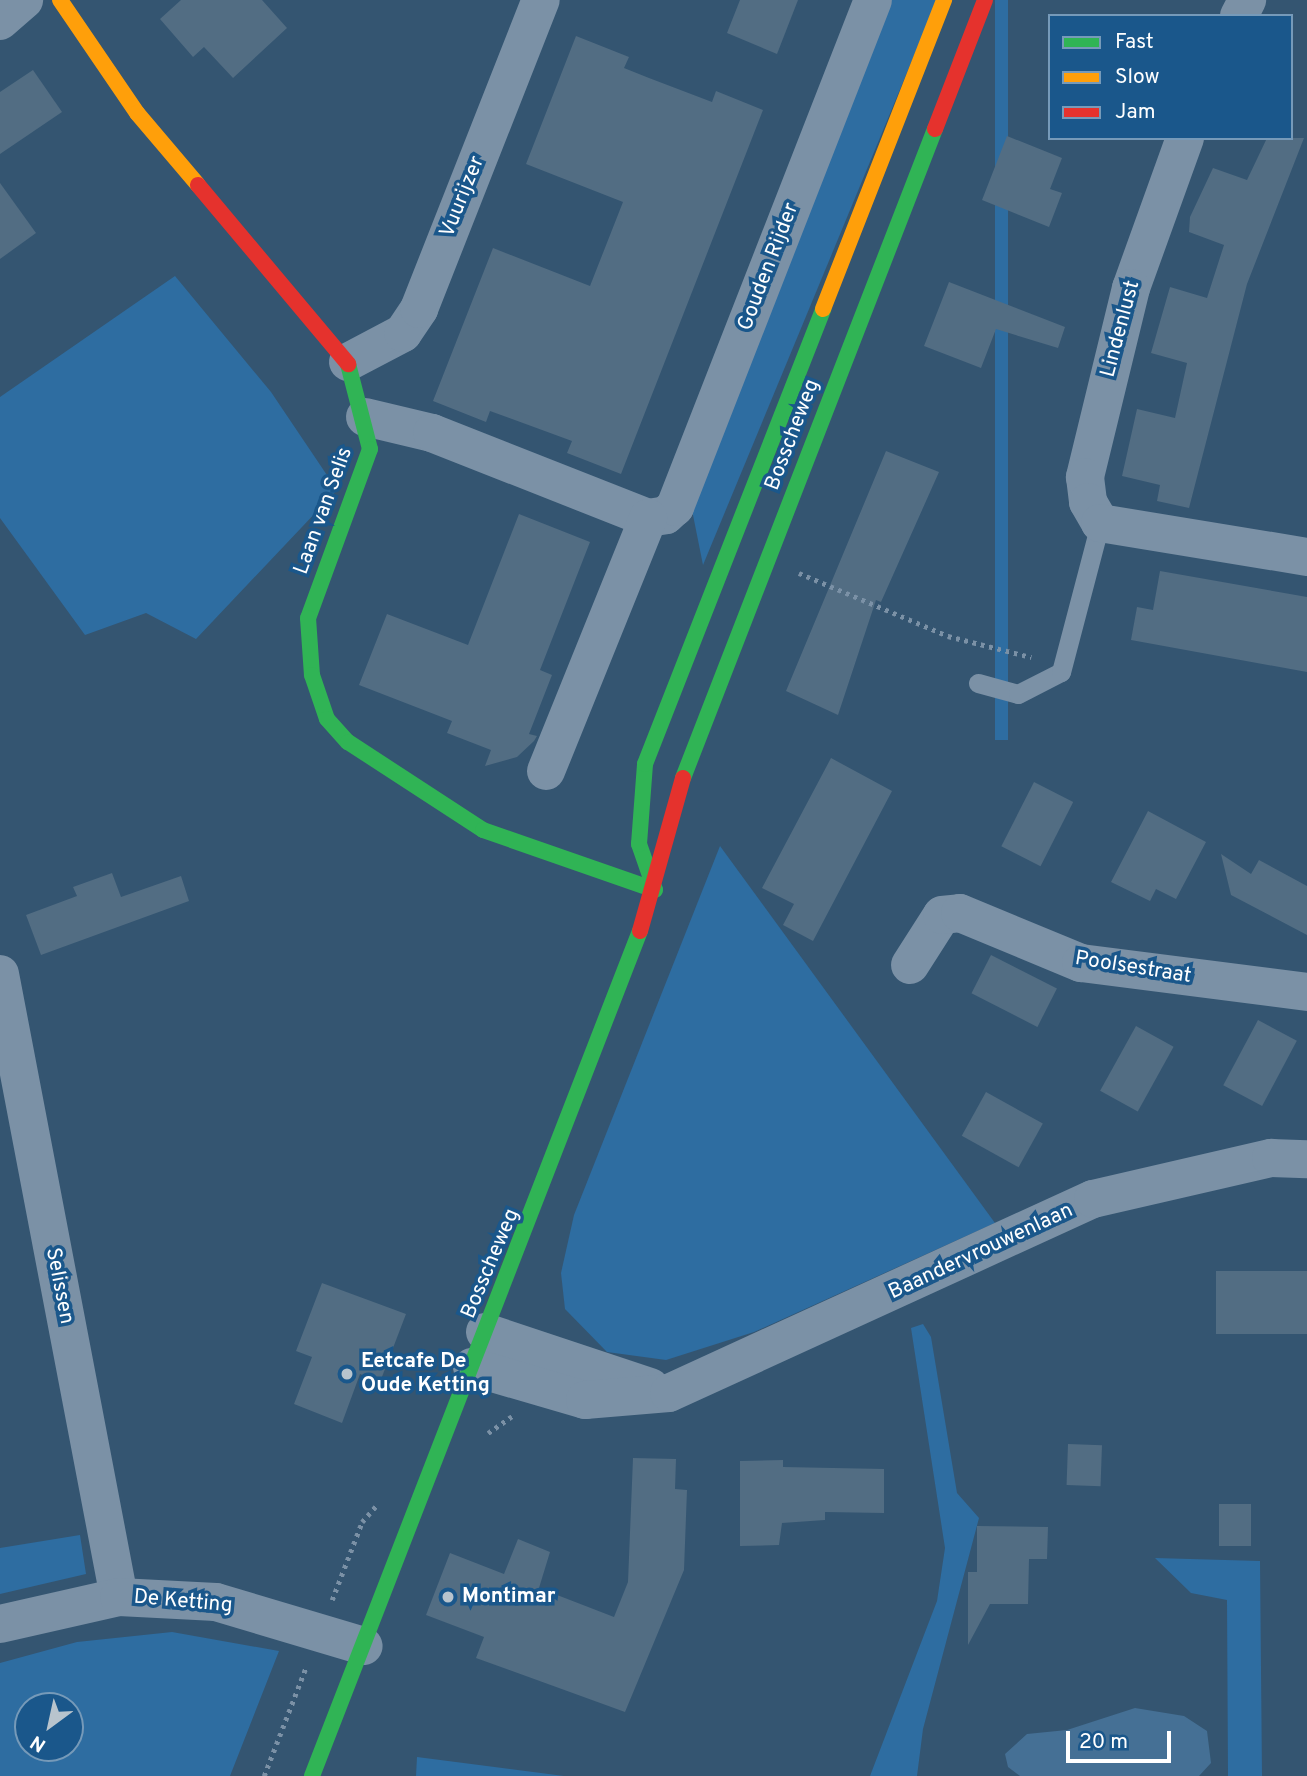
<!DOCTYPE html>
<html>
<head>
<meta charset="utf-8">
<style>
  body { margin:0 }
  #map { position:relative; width:1307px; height:1776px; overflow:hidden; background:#345571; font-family:Overpass,sans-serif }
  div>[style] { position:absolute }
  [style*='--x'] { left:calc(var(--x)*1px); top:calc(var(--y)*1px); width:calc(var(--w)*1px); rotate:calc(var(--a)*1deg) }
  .green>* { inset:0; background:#2e6da1; transform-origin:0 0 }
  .water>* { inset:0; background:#457095 }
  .building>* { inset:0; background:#526d83; transform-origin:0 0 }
  .path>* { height:4.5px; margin-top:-2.25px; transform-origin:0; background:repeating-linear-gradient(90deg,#7b91a6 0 3.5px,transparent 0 8.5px) }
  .lane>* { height:19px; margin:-9.5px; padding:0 9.5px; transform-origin:9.5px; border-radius:9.5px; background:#7b91a6 }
  .street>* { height:38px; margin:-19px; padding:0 19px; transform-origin:19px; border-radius:19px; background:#7b91a6 }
  .fast>* { height:16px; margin:-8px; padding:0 8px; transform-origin:8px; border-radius:8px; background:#30b455 }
  .slow>* { height:16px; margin:-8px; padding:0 8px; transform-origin:8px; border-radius:8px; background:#ff9f0a }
  .jam>* { height:16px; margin:-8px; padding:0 8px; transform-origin:8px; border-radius:8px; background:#e5322d }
  .dots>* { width:19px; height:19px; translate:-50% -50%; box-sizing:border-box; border:4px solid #1a578b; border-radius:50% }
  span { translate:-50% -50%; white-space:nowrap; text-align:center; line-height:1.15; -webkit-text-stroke:7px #1a578b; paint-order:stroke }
  .street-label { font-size:21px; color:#fff }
  .poi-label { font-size:21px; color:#fff; font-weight:700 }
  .left { translate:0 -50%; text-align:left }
  .legend { position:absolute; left:1048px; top:14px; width:245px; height:126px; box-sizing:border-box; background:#1a578b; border:2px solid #769ab9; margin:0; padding:9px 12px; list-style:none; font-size:21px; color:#fff }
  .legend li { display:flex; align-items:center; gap:14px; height:35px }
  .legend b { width:35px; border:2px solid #769ab9 }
  .north { position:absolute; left:14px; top:1692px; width:70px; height:70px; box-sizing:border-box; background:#1a578b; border:2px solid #769ab9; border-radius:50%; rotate:213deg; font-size:19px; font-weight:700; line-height:28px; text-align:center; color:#fff }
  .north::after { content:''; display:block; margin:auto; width:24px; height:32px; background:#b8c4cd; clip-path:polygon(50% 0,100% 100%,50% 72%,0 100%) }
  .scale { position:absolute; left:1066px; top:1731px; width:105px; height:32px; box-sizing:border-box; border:4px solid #fff; border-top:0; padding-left:9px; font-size:21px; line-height:24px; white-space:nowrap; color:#fff; -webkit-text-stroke:5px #1a578b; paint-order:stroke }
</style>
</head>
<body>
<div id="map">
  <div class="green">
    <i style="clip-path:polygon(888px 0,937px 0,703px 565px,691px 505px)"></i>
    <i style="left:995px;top:0;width:13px;height:740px"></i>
    <i style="clip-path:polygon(175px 276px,271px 392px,337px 490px,196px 639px,146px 613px,85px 635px,0 518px,0 397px)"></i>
    <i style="clip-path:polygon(720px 846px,995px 1223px,754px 1332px,666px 1360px,607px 1352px,565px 1309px,561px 1273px,574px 1215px)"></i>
    <i style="clip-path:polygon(923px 1324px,931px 1337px,957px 1493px,979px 1518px,923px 1729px,917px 1776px,870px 1776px,937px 1601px,945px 1548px,911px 1328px)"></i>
    <i style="clip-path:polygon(80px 1535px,86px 1574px,0 1594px,0 1548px)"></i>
    <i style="clip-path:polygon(1155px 1558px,1260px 1561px,1262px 1776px,1228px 1776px,1227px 1600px,1191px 1593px)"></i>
    <i style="clip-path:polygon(evenodd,172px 1632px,279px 1651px,230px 1776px,0 1776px,0 1663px,77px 1642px,172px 1632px,28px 1706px,70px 1706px,70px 1748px,28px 1748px,28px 1706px)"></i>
    <i style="clip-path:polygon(417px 1757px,564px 1776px,416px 1776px)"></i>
  </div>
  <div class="water">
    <i style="clip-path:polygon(1135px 1708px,1184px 1716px,1207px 1731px,1211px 1763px,1199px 1776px,1020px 1776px,1008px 1767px,1005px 1754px,1027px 1734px,1067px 1730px)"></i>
  </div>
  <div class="building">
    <i style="clip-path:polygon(181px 0,262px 0,287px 28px,233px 78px,204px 47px,193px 57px,160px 19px)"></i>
    <i style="clip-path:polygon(740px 0,798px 0,777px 54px,727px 33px)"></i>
    <i style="clip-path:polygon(576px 36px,629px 57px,624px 68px,649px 78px,712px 102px,716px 91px,763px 110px,621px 474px,567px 453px,572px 441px,490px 411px,486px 422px,433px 401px,493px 248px,590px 286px,623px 202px,526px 164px)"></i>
    <i style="clip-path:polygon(33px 70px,62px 112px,0 154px,0 92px)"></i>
    <i style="clip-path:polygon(1007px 136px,1062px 158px,1050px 189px,1062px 193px,1049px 227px,982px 200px)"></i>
    <i style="clip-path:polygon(1267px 138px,1304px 138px,1247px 284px,1189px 508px,1157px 501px,1160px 485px,1122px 476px,1137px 409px,1175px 418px,1187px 363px,1151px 353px,1170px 287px,1207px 298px,1224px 245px,1189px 232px,1190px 217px,1213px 168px,1247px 180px)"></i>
    <i style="clip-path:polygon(0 183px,36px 233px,0 259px)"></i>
    <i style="clip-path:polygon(949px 282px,1065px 327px,1058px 348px,996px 329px,981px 368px,924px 346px)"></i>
    <i style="clip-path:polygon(886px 451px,939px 472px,881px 602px,876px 600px,838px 715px,786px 691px)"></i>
    <i style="clip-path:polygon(519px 514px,590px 542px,540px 670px,552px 675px,529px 734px,537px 736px,534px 741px,517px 757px,485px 766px,491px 750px,447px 733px,452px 721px,359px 685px,387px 614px,468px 645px)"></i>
    <i style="clip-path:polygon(1160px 571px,1307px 597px,1307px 672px,1131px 640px,1137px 607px,1153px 610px)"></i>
    <i style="clip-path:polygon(831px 758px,892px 791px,813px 941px,783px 925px,794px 904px,762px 888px)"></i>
    <i style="left:1034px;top:782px;width:44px;height:72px;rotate:27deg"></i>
    <i style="clip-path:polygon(1148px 811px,1206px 842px,1176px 899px,1156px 889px,1150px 901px,1111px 882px)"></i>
    <i style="clip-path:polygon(1221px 854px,1251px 874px,1259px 860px,1307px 886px,1307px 935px,1231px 895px)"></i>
    <i style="clip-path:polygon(112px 873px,121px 897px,181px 876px,189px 901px,41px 955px,26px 915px,77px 896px,73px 887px)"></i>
    <i style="left:991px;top:955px;width:74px;height:43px;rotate:27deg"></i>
    <i style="left:1258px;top:1020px;width:44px;height:74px;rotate:28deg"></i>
    <i style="left:1136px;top:1026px;width:43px;height:74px;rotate:29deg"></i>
    <i style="left:986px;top:1092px;width:65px;height:50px;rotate:29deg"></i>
    <i style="left:1216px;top:1271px;width:91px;height:63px"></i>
    <i style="clip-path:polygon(322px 1283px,406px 1314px,380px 1382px,360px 1374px,342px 1423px,294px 1404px,312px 1357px,296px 1351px)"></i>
    <i style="left:1068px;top:1444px;width:34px;height:41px;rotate:2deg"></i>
    <i style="clip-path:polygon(633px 1458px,676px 1459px,675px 1489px,687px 1490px,684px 1570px,625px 1712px,476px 1658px,484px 1637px,426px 1615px,450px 1553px,504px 1574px,518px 1539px,550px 1552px,539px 1588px,614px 1617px,628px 1582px)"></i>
    <i style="clip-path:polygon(783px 1460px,783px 1467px,884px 1469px,884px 1513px,825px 1512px,825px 1520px,782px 1523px,779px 1545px,740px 1546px,740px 1461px)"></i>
    <i style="left:1219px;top:1504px;width:32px;height:42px"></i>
    <i style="clip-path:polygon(977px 1526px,1048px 1527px,1047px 1559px,1029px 1559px,1028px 1604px,990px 1604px,968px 1645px,968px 1572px,977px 1572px)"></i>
  </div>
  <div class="path">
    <i style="--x:799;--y:573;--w:162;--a:22.9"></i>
    <i style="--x:948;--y:636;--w:86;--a:14.2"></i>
    <i style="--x:488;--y:1433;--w:29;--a:-35"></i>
    <i style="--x:332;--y:1600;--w:84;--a:-69"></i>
    <i style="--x:362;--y:1522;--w:23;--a:-49"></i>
    <i style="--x:264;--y:1776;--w:117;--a:-68.9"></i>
  </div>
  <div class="lane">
    <i style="--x:978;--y:683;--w:41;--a:15.4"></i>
    <i style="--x:1018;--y:694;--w:48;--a:-27.1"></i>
    <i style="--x:1061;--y:672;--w:154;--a:-75.3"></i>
  </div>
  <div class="street">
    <i style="--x:1239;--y:16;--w:18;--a:-63"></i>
    <i style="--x:0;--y:21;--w:32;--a:-41"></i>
    <i style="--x:1185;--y:138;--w:159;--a:109.8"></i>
    <i style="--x:1131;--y:288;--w:195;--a:103.7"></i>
    <i style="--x:1085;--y:477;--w:25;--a:83"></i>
    <i style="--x:1088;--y:502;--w:24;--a:60"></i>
    <i style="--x:1100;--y:523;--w:210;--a:9.3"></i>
    <i style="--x:348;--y:362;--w:62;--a:-27.8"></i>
    <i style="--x:403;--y:333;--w:29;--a:-56"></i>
    <i style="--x:419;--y:309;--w:332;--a:-68.5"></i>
    <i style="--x:365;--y:417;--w:69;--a:13.4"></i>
    <i style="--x:432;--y:433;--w:232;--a:21.5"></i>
    <i style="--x:648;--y:518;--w:18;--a:-9"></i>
    <i style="--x:666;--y:515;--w:12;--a:-42"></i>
    <i style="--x:675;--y:507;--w:544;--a:-68.67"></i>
    <i style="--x:546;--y:771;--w:273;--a:-68"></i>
    <i style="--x:910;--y:965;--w:59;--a:-57.4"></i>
    <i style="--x:942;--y:915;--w:18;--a:-6"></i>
    <i style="--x:960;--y:913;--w:131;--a:22.5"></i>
    <i style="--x:1081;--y:963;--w:228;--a:7.3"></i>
    <i style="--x:0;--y:974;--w:634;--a:79.19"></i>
    <i style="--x:485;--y:1332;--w:174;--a:18.4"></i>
    <i style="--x:472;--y:1367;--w:118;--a:16.3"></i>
    <i style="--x:585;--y:1400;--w:84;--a:-4.8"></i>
    <i style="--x:669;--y:1393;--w:466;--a:-24.6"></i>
    <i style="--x:1093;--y:1199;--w:183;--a:-13"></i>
    <i style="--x:1271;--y:1158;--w:36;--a:2"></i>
    <i style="--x:0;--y:1624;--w:122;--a:-12.8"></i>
    <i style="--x:119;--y:1597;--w:97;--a:3"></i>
    <i style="--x:216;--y:1602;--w:154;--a:16.6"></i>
  </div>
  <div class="fast">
    <i style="--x:348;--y:364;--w:88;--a:75.5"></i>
    <i style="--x:370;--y:449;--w:180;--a:110.1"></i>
    <i style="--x:308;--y:618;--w:57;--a:86"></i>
    <i style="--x:312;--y:675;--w:46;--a:71.2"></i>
    <i style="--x:327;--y:719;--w:31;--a:48"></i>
    <i style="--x:348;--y:742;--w:161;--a:33.1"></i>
    <i style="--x:483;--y:830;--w:182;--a:19.2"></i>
    <i style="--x:683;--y:778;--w:696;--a:-68.78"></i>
    <i style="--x:655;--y:890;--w:49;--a:-109.2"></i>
    <i style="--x:639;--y:844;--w:80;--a:-85.7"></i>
    <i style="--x:645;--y:764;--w:489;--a:-68.6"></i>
    <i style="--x:312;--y:1776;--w:906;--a:-68.79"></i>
  </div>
  <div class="slow">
    <i style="--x:60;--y:0;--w:137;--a:55.7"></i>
    <i style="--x:137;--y:113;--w:94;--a:49.7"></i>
    <i style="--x:823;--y:309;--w:332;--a:-68.6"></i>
  </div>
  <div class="jam">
    <i style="--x:935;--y:129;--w:138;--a:-68.8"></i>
    <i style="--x:198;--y:185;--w:234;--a:50"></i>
    <i style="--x:640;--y:931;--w:159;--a:-74.3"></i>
  </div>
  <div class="dots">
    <i style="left:347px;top:1374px;background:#b8c4cd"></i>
    <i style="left:448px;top:1597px;background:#b8c4cd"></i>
  </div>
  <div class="street-label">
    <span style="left:463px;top:197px;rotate:-68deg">Vuurijzer</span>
    <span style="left:769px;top:267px;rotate:-69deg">Gouden Rijder</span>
    <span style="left:1121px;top:329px;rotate:-75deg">Lindenlust</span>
    <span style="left:793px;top:435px;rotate:-69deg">Bosscheweg</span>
    <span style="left:324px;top:511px;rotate:-70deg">Laan van Selis</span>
    <span style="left:1133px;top:968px;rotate:9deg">Poolsestraat</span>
    <span style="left:981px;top:1252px;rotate:-25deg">Baandervrouwenlaan</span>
    <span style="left:491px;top:1264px;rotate:-67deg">Bosscheweg</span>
    <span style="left:59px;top:1286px;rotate:79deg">Selissen</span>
    <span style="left:183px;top:1602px;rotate:5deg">De Ketting</span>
  </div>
  <div class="poi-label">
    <span class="left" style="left:361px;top:1374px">Eetcafe De<br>Oude Ketting</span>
    <span class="left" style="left:462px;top:1597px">Montimar</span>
  </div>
  <ul class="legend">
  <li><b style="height:9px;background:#30b455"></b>Fast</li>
  <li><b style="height:9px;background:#ff9f0a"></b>Slow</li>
  <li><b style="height:9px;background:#e5322d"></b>Jam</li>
  </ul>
  <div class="north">N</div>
  <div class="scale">20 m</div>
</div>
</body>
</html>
